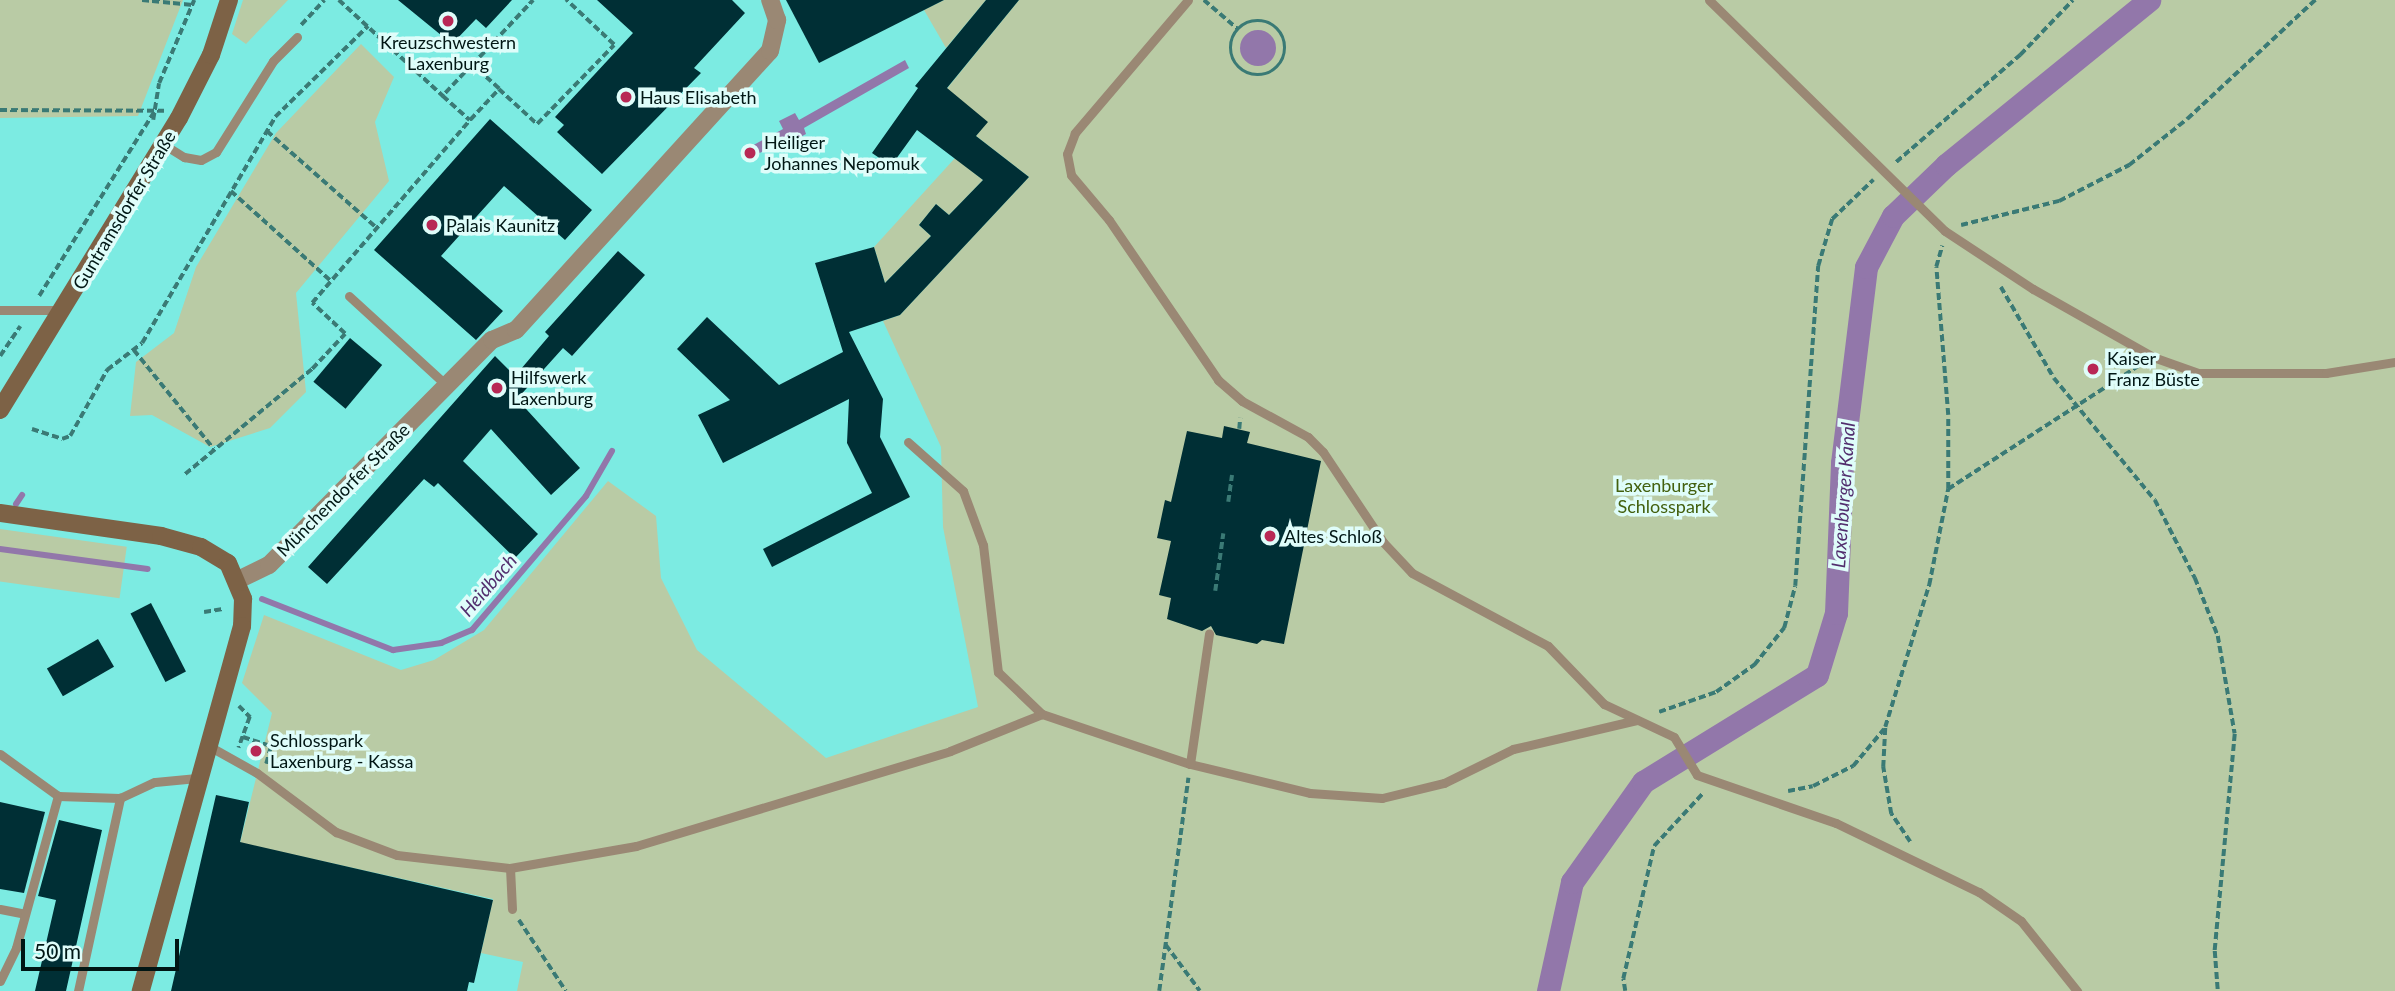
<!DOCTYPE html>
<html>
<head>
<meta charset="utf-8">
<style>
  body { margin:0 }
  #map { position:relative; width:2395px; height:991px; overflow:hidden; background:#7cebe2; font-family:Lato,sans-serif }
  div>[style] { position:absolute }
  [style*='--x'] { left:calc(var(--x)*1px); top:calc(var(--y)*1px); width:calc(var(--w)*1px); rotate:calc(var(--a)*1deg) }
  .green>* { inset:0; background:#b9cba5; transform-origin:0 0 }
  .water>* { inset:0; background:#9277aa }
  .round { border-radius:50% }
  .stream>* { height:6px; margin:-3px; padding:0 3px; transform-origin:3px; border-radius:3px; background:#9277aa }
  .canal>* { height:23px; margin:-11.5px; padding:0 11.5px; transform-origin:11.5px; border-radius:11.5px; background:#9277aa }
  .building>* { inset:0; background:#002f35; transform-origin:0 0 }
  .path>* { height:3.5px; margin-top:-1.75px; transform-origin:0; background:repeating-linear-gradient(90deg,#3a7a75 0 7px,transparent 0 10.5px) }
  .path>.ring { margin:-1.75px; padding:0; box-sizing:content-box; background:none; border:3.5px solid #3a7a75; border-radius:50% }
  .lane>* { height:9px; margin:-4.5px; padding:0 4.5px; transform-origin:4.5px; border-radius:4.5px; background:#9a8874 }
  .street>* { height:18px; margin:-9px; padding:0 9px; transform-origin:9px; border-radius:9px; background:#9a8874 }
  .secondary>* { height:18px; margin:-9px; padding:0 9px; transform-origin:9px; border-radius:9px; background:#7d6246 }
  .dots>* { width:19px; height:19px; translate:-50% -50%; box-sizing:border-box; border:4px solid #dffdfa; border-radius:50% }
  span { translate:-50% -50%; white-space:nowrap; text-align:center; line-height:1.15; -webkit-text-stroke:7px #dffdfa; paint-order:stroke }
  .poi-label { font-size:18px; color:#001614 }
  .left { translate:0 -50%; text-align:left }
  .street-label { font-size:18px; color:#001614 }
  .park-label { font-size:18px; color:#43600e }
  .water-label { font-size:19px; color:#522e6e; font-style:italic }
  .scale { position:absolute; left:21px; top:939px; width:158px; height:32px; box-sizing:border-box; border:4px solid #001614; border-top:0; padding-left:9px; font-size:21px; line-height:24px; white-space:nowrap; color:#001614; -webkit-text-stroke:5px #dffdfa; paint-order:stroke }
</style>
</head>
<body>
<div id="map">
  <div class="green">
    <i style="clip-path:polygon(0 0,183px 0,138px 116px,0 118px)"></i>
    <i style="clip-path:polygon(243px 0,288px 0,246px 44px,232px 34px)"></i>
    <i style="clip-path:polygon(944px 0,986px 0,946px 48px,924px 10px)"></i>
    <i style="clip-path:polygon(1019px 0,2395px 0,2395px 991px,517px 991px,523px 962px,481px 953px,493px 899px,240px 843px,272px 713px,242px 683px,264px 615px,401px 670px,434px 660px,484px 630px,608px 481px,656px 516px,661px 578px,697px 650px,826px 758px,978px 707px,943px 527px,941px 447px,883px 321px,900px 315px,1029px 177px,976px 136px,987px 122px,936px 102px)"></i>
    <i style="clip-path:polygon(361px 44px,394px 77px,375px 122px,389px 181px,296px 293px,306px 392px,270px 428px,210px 447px,152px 415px,130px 416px,136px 362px,174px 333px,196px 267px,276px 133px)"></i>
    <i style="clip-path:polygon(955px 158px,983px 180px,949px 215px,936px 204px,919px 225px,931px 236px,885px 283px,874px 247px)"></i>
    <i style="left:0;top:529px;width:128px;height:52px;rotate:8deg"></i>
  </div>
  <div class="water">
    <i class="round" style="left:1240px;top:30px;width:36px;height:36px"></i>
    <i style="clip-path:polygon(905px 60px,909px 68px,804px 128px,806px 134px,791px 142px,787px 137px,753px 157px,748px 148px,783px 129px,779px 121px,795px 113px,799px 120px)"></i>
  </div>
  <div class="stream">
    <i style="--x:16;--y:504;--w:11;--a:-56"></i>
    <i style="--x:0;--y:549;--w:149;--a:7.7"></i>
    <i style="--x:262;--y:599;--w:141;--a:21.3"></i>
    <i style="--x:393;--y:650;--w:49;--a:-8.3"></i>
    <i style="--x:441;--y:643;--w:34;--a:-23"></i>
    <i style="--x:472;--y:630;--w:176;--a:-49.6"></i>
    <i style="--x:586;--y:496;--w:52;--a:-60"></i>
  </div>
  <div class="canal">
    <i style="--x:1548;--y:991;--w:112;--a:-77.6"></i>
    <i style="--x:1572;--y:882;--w:123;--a:-54.6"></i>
    <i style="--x:1643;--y:782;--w:204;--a:-31.6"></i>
    <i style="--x:1817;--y:675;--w:65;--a:-73"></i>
    <i style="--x:1836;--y:613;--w:150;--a:-87.7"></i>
    <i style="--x:1842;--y:463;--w:197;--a:-83"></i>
    <i style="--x:1866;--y:267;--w:58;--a:-62.1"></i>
    <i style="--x:1893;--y:216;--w:74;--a:-43.9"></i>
    <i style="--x:1946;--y:165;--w:262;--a:-39.1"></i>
  </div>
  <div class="building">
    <i style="clip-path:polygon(398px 0,512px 0,486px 28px,476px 19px,452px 44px)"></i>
    <i style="clip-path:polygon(597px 0,732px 0,745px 13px,694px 68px,701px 73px,602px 174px,557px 132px,564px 125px,555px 117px,633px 33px)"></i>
    <i style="clip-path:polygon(786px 0,944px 0,819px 63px)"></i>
    <i style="clip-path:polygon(986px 0,1019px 0,947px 88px,988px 122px,976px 136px,1029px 177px,900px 315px,849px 332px,883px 399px,880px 437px,910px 497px,772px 567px,763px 549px,872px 493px,847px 443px,849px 399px,723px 463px,698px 415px,730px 400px,677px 349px,707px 317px,779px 385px,843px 352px,815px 263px,874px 247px,885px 283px,931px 236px,919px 225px,936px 204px,949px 215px,983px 180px,917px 130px,891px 166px,872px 153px,918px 88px,915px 86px)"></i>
    <i style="clip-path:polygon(490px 119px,592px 210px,565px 240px,504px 186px,441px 256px,503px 311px,476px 340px,374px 250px)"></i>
    <i style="clip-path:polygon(618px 251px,645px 275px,572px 356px,563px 348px,517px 399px,580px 468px,551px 495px,491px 429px,463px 461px,538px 534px,515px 558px,438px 483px,434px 487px,424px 479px,327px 584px,308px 567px,495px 356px,515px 376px,549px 336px,545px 332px)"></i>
    <i style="left:350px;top:338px;width:42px;height:57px;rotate:40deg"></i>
    <i style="clip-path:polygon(1224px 426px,1250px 432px,1247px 443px,1321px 461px,1284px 644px,1262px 640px,1257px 644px,1216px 635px,1211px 626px,1202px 631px,1167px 619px,1171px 598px,1159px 595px,1171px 541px,1157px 538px,1165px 500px,1171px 502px,1187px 431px,1222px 438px)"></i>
    <i style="left:151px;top:603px;width:77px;height:23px;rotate:63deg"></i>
    <i style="left:98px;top:639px;width:32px;height:59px;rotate:60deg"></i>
    <i style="clip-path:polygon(216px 795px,249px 802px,240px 842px,493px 900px,474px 983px,469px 982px,467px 991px,171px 991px)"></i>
    <i style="clip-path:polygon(0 802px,45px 812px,24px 893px,0 889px)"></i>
    <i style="clip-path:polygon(59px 820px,102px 830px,66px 991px,35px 991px,56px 900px,38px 896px)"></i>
  </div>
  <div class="path">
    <i style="--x:142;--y:0;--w:51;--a:5.6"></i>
    <i style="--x:339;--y:0;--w:142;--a:42.7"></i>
    <i style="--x:443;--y:96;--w:36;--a:42"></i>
    <i style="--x:470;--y:120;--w:42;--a:-46.9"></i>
    <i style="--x:499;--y:89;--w:36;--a:-138"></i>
    <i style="--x:472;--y:65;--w:42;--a:133.1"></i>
    <i style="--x:1204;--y:0;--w:45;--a:40.5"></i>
    <i class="ring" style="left:1231px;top:21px;width:50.5px;height:50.5px"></i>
    <i style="--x:301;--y:25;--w:34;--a:-47"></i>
    <i style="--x:472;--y:65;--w:89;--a:-46.8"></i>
    <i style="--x:499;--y:89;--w:52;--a:42.6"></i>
    <i style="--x:537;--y:124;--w:110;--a:-45.7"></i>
    <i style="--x:614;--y:45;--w:66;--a:-136.8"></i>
    <i style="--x:0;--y:110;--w:164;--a:0.3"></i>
    <i style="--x:153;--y:120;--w:37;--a:-81"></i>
    <i style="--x:159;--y:83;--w:90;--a:-67.1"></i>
    <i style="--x:267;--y:131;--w:147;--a:41.4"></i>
    <i style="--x:1896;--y:162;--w:164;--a:-40.8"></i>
    <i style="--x:2020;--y:55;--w:76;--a:-46.1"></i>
    <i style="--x:231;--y:191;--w:135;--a:42"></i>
    <i style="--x:1961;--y:225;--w:101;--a:-13.8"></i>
    <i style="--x:2059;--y:201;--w:79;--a:-27.2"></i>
    <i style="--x:2129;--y:165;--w:74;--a:-38.4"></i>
    <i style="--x:2187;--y:119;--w:175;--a:-42.9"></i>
    <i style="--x:2001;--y:287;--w:105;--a:59.8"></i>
    <i style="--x:2054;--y:378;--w:158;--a:50.4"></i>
    <i style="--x:2155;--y:500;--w:88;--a:62.9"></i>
    <i style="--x:2195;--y:578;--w:62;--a:68.4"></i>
    <i style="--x:2218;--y:636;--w:99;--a:80.2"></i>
    <i style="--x:2235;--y:734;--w:218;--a:95.3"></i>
    <i style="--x:2215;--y:951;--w:40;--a:85.7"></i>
    <i style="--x:39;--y:296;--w:217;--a:-58"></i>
    <i style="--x:134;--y:350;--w:127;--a:51.1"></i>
    <i style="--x:0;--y:356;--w:36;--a:-56"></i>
    <i style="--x:32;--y:429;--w:32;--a:18"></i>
    <i style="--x:62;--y:439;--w:9;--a:-21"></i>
    <i style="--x:70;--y:436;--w:76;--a:-60.7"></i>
    <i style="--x:107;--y:370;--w:44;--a:-37.6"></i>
    <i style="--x:142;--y:343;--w:262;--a:-59.5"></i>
    <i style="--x:275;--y:117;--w:130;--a:-44.4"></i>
    <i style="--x:1239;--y:429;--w:11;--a:-85"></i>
    <i style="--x:185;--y:474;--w:165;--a:-39.6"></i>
    <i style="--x:312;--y:369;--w:48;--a:-46.7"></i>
    <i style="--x:345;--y:334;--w:45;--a:-136.8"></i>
    <i style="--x:312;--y:303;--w:242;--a:-49.2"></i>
    <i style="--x:1948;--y:489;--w:229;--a:-32.9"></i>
    <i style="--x:1228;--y:502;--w:27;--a:-82"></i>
    <i style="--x:1215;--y:591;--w:58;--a:-82"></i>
    <i style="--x:204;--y:612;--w:19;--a:-9"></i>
    <i style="--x:239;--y:706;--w:16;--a:45"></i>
    <i style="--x:250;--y:717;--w:33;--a:110"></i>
    <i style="--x:1659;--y:712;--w:60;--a:-19.3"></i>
    <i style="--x:1716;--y:692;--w:47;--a:-35.4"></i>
    <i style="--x:1754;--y:665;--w:48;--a:-51"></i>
    <i style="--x:1784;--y:628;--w:43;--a:-75.3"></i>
    <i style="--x:1795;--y:586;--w:321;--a:-85.9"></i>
    <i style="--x:1818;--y:266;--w:49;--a:-73.4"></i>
    <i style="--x:1832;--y:219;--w:57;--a:-43.6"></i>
    <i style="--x:243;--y:737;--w:28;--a:18"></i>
    <i style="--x:266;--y:764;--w:31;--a:-75"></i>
    <i style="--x:274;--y:734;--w:12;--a:14"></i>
    <i style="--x:1788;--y:791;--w:25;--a:-11"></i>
    <i style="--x:1813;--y:786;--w:45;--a:-26.6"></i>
    <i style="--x:1853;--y:766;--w:48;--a:-50"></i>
    <i style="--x:1910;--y:842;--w:34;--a:-124"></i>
    <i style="--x:1891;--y:814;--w:48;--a:-99.7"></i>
    <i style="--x:1883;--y:767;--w:40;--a:-87.1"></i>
    <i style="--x:1885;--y:727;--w:149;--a:-72.8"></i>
    <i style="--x:1929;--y:585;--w:98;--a:-78.8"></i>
    <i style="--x:1948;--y:489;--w:74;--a:-90"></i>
    <i style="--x:1948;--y:415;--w:148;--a:-94.6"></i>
    <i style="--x:1936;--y:267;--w:22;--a:-74"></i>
    <i style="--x:519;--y:920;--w:85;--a:56.5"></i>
    <i style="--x:1166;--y:945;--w:57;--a:53.5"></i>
    <i style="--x:1159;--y:991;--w:215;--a:-82.2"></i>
    <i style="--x:1625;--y:991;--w:12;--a:-99"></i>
    <i style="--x:1623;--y:979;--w:137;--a:-76.9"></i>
    <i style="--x:1654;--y:846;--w:72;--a:-47.2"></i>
  </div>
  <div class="lane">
    <i style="--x:1188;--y:0;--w:175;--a:130.4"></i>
    <i style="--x:1075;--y:133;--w:22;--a:111"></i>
    <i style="--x:1067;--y:154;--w:21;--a:79"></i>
    <i style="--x:1071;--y:175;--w:59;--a:49.8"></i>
    <i style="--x:1109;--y:220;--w:194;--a:55.7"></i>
    <i style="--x:1218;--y:380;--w:32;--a:41"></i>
    <i style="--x:1242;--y:401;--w:75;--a:28.6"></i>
    <i style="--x:1308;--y:437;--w:21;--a:45"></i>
    <i style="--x:1323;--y:452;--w:108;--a:56.3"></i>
    <i style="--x:1383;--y:542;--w:42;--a:46.9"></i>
    <i style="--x:1412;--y:573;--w:154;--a:28.2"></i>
    <i style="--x:1548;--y:646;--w:81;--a:46"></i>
    <i style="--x:1604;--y:704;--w:77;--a:25.2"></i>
    <i style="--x:1674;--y:737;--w:44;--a:58.8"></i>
    <i style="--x:1697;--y:775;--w:147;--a:19.1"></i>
    <i style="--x:1836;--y:823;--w:159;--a:25.8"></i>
    <i style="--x:1979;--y:892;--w:51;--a:34.6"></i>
    <i style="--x:2021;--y:921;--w:90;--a:51.3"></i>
    <i style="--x:1709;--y:0;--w:330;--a:44.4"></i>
    <i style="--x:1945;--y:231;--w:105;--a:33.4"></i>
    <i style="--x:2033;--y:289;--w:138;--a:29.5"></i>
    <i style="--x:2153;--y:357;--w:48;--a:19.6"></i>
    <i style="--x:2198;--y:373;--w:128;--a:0"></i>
    <i style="--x:2326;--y:373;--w:70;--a:-9.1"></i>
    <i style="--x:163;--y:144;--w:25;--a:32"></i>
    <i style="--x:184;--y:157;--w:17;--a:10"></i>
    <i style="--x:201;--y:160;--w:17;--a:-28"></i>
    <i style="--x:216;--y:152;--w:107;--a:-57.9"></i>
    <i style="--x:273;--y:61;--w:34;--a:-45"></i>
    <i style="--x:349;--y:296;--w:132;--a:42.5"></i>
    <i style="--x:0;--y:310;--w:61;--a:0"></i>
    <i style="--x:908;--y:442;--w:74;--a:41.7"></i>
    <i style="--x:963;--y:491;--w:58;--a:69.7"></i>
    <i style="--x:983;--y:545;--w:128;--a:83.3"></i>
    <i style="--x:998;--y:672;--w:61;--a:43.7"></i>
    <i style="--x:207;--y:745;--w:57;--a:29.2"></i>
    <i style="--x:257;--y:773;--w:99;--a:36.8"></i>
    <i style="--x:336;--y:832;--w:65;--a:20.7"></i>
    <i style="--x:397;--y:855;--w:114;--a:6.6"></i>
    <i style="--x:510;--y:868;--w:128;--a:-9.9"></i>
    <i style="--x:636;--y:846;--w:328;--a:-16.8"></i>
    <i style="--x:950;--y:751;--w:99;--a:-21.9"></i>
    <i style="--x:1042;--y:714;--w:156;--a:18.7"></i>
    <i style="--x:1190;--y:764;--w:123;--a:13.6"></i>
    <i style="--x:1310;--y:793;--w:72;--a:4"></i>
    <i style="--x:1382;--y:798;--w:64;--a:-13.6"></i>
    <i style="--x:1444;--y:783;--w:77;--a:-26.2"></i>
    <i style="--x:1513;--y:749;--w:127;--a:-13.2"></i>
    <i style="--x:0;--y:754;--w:72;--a:35.9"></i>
    <i style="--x:58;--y:796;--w:62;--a:1.8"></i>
    <i style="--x:1190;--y:764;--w:132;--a:-81.7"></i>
    <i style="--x:510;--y:868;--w:41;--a:87.2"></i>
    <i style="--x:0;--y:909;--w:25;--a:11"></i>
    <i style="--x:0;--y:981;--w:37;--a:-64"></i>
    <i style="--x:16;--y:948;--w:158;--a:-74.6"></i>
    <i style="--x:78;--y:991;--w:198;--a:-77.7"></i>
    <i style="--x:120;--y:798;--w:38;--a:-25"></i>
    <i style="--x:155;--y:782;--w:42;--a:-5.4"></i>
  </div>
  <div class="street">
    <i style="--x:238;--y:580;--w:34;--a:-26"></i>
    <i style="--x:269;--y:565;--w:317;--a:-45.3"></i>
    <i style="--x:492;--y:340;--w:26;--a:-23"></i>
    <i style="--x:516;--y:330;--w:377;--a:-47.7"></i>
    <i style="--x:770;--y:51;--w:32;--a:-77"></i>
    <i style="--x:777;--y:20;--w:21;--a:-109"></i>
  </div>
  <div class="secondary">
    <i style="--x:0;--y:410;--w:342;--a:-58.5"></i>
    <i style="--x:179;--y:118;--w:71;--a:-63.1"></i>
    <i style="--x:211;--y:55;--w:58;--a:-71.9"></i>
    <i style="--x:0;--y:513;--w:163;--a:8.1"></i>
    <i style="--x:161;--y:536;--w:41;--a:15.4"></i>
    <i style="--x:201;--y:547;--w:31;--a:31"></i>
    <i style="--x:228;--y:563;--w:39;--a:67"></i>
    <i style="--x:243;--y:599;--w:27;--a:92"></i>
    <i style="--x:242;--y:626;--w:379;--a:105.5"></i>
  </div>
  <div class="dots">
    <i style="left:448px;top:21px;background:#b82855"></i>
    <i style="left:626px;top:97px;background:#b82855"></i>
    <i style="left:750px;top:153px;background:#b82855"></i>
    <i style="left:432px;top:225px;background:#b82855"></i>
    <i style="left:2093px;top:369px;background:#b82855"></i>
    <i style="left:497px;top:388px;background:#b82855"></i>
    <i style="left:1270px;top:536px;background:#b82855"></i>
    <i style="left:256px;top:751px;background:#b82855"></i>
  </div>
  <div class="poi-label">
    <span style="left:448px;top:53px">Kreuzschwestern<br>Laxenburg</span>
    <span class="left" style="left:640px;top:97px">Haus Elisabeth</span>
    <span class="left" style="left:764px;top:153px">Heiliger<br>Johannes Nepomuk</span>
    <span class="left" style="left:446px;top:225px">Palais Kaunitz</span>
    <span class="left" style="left:2107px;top:369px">Kaiser<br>Franz Büste</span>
    <span class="left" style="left:511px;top:388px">Hilfswerk<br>Laxenburg</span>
    <span class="left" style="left:1284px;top:536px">Altes Schloß</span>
    <span class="left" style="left:270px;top:751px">Schlosspark<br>Laxenburg - Kassa</span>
  </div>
  <div class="street-label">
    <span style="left:124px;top:210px;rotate:-59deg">Guntramsdorfer Straße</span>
    <span style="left:343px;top:490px;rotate:-45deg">Münchendorfer Straße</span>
  </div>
  <div class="park-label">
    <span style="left:1664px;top:496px">Laxenburger<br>Schlosspark</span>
  </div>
  <div class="water-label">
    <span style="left:1843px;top:495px;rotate:-86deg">Laxenburger Kanal</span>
    <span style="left:488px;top:585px;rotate:-49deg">Heidbach</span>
  </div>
  <div class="scale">50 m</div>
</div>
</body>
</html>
